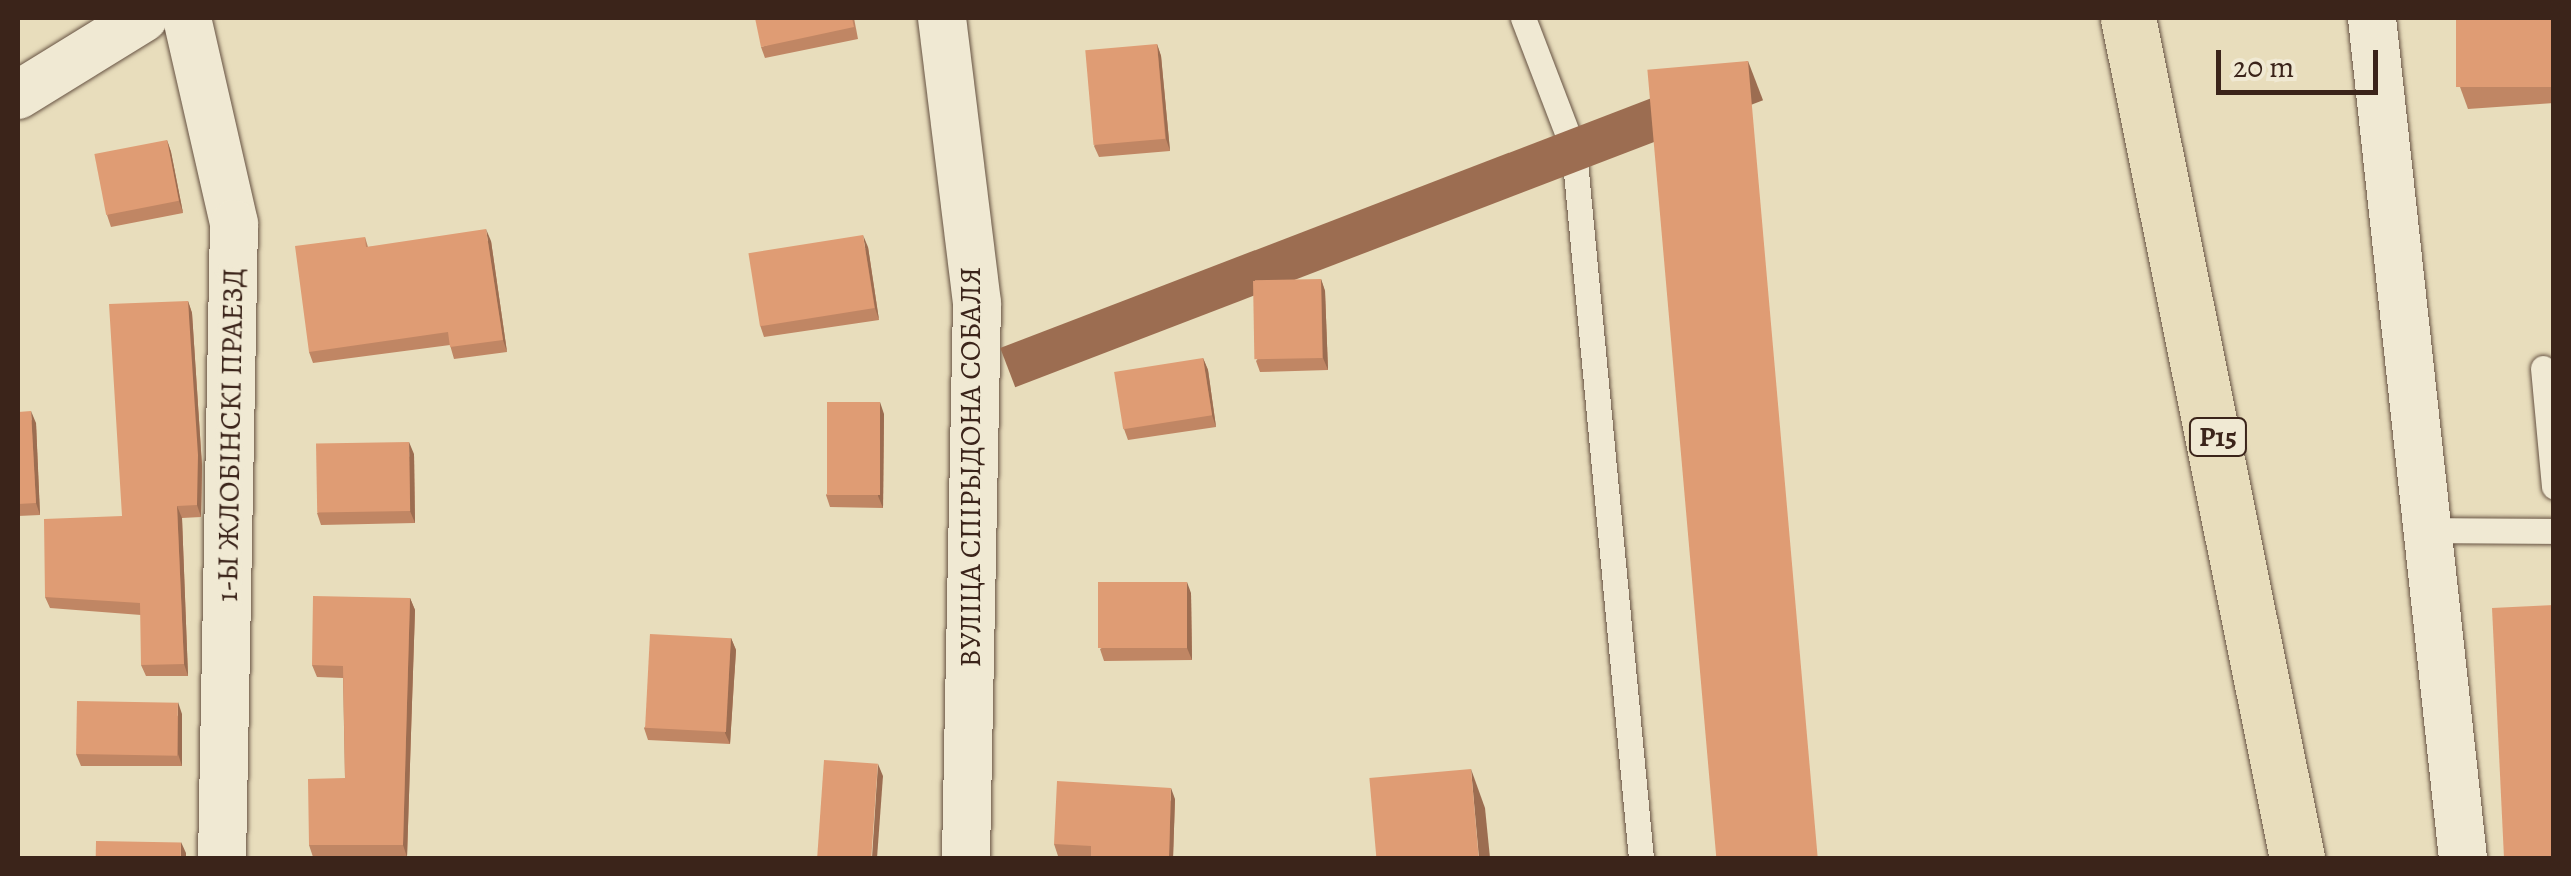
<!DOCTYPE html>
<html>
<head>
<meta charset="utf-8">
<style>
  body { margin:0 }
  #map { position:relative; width:2571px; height:876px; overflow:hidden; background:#e8ddbc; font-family:Alegreya,serif }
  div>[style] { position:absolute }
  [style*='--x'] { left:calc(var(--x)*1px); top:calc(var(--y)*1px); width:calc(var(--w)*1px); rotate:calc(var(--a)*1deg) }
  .roads { filter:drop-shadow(0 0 2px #665242) drop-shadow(0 0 2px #665242) }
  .service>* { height:25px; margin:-12.5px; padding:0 12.5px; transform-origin:12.5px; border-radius:12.5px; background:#f0e9d3 }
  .minor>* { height:48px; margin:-24px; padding:0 24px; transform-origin:24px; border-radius:24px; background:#f0e9d3 }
  .primary>* { height:55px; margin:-27.5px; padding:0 27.5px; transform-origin:27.5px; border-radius:27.5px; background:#e8ddbc }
  .wall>* { inset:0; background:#c08664 }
  .shaded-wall>* { inset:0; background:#9c6d51; transform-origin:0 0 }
  .building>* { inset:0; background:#df9c74; transform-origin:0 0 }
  span { translate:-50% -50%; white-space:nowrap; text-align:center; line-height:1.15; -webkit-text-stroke:8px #f0e9d3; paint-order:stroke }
  .shield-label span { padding:2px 8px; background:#f0e9d3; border:2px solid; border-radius:8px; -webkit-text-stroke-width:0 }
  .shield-label { font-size:28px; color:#3b241a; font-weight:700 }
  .street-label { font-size:30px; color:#3b241a }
  .frame { position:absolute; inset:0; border:20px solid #3b241a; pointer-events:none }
  .scale { position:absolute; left:2216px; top:50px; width:162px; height:45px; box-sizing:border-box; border:5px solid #3b241a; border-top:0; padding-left:12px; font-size:30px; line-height:35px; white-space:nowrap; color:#3b241a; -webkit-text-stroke:8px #f0e9d3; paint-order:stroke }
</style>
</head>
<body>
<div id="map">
  <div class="roads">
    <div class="service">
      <i style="--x:1523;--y:18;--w:142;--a:69"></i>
      <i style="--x:1574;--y:151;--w:710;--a:84.59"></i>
      <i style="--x:2543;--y:368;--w:119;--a:84.7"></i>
      <i style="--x:2425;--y:530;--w:129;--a:0.4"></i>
    </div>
    <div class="minor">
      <i style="--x:187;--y:18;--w:211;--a:77.1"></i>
      <i style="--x:234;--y:224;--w:634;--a:91.08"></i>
      <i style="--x:942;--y:18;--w:287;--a:83"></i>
      <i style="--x:977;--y:303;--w:555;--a:91.14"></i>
      <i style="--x:2372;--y:18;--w:845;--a:83.82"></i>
      <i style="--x:18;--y:95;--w:147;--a:-31.6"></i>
    </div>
    <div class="primary">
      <i style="--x:2128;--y:18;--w:857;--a:78.62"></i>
    </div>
  </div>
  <div class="wall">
    <i style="clip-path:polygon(854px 18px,858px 39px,765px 58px,761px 47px)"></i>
    <i style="clip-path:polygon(2554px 18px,2554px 103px,2468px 109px,2460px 87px)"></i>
    <i style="clip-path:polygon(1157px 44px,1161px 56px,1170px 151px,1099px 157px,1094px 146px)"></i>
    <i style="clip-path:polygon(167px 140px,171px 152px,183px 213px,111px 227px,107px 215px)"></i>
    <i style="clip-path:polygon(365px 237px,368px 247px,491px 241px,507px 352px,454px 359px,450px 345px,313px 363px,309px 352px)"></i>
    <i style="clip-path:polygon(868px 247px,879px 320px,764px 337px,760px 325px)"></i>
    <i style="clip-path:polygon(1321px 279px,1325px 291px,1328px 370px,1260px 372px,1256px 361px)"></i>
    <i style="clip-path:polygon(188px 301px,192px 313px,202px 466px,201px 517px,182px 518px,188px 676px,146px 676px,141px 665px,141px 615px,50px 608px,45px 597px,122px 516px)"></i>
    <i style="clip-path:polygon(1203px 358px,1208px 370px,1216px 427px,1128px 440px,1124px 429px)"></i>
    <i style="clip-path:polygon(18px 412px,36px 423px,40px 515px,18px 516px)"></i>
    <i style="clip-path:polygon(884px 414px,883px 508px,830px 507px,826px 495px)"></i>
    <i style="clip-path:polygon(414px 454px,415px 523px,321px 525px,317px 513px)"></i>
    <i style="clip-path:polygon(1191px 593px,1192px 660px,1104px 661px,1100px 649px)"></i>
    <i style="clip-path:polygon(410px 598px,415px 610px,407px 857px,313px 857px,309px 845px,345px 778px,343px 678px,317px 677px,312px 665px)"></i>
    <i style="clip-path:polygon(731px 638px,736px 650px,730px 744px,648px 740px,644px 728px)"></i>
    <i style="clip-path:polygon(182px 714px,182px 766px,81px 766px,76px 754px)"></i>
    <i style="clip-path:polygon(1175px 799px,1173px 858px,1091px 858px,1058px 856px,1054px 844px)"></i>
  </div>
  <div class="shaded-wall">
    <i style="clip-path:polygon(1157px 44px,1161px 56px,1170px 151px,1166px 139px)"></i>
    <i style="left:1748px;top:61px;width:42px;height:801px;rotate:69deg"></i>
    <i style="clip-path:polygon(167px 140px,171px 152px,183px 213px,179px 201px)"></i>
    <i style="clip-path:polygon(486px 229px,491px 241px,507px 352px,503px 340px)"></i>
    <i style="clip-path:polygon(863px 235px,868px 247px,879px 320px,875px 308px)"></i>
    <i style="clip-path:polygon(1321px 279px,1325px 291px,1328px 370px,1323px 358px)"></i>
    <i style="clip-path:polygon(188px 301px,192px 313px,202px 466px,201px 517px,197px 505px)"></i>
    <i style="clip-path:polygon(1203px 358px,1208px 370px,1216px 427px,1212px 415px)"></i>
    <i style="clip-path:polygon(880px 402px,884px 414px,883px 508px,878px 496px)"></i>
    <i style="clip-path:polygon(31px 411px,36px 423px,40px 515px,36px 503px)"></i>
    <i style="clip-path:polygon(409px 442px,414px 454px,415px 523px,410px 511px)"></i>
    <i style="clip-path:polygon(177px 506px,182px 518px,188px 676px,184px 664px)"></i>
    <i style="clip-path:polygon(1187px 582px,1191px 593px,1192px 660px,1187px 648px)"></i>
    <i style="clip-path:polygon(410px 598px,415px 610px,407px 857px,403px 845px)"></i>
    <i style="clip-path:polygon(731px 638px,736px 650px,730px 744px,725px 733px)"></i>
    <i style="clip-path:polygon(178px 702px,182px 714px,182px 766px,178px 754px)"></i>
    <i style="clip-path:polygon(878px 764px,883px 776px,877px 858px,872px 858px)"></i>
    <i style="clip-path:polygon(1471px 769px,1485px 808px,1490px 858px,1479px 858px)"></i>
    <i style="clip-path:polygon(1171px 788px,1175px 799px,1173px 858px,1169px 858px)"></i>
    <i style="clip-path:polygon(181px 842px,186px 853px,186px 858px,181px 858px)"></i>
  </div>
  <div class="building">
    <i style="clip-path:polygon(755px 18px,852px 18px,854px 27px,761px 47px)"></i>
    <i style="left:2456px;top:18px;width:98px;height:69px"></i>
    <i style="left:1157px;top:44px;width:95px;height:72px;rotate:85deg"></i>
    <i style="left:1748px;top:61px;width:801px;height:101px;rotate:85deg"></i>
    <i style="left:167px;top:140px;width:62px;height:74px;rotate:79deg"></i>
    <i style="clip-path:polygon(486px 229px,503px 340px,450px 347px,448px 332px,309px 352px,295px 246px,365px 237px,366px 247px)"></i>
    <i style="left:863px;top:235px;width:74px;height:116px;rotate:81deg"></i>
    <i style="left:1321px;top:279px;width:79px;height:68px;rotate:89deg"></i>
    <i style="clip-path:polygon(188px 301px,198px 455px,197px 505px,177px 506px,184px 664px,141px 665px,140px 603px,45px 597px,44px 519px,122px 516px,109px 304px)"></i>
    <i style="left:1203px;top:358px;width:58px;height:90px;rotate:81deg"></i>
    <i style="left:827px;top:402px;width:53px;height:93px"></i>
    <i style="clip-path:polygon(31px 411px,36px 503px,18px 504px,18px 412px)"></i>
    <i style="left:409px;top:442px;width:69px;height:93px;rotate:89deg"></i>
    <i style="left:1187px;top:582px;width:66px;height:89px;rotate:90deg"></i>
    <i style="clip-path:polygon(313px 596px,410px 598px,403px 845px,309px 845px,308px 779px,345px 778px,343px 666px,312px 665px)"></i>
    <i style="clip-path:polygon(2554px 605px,2554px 858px,2504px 858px,2492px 608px)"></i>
    <i style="left:650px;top:634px;width:81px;height:94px;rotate:3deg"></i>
    <i style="left:77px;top:701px;width:101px;height:53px;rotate:1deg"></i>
    <i style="left:824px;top:760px;width:54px;height:98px;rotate:4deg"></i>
    <i style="left:1471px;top:769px;width:89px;height:102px;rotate:85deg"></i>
    <i style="clip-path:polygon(1057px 781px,1171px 788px,1169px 858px,1091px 858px,1091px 846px,1054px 844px)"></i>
    <i style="left:96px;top:841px;width:85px;height:17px;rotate:1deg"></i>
  </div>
  <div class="shield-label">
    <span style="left:2218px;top:437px">Р15</span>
  </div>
  <div class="street-label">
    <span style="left:230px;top:435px;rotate:-89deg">1-Ы ЖЛОБІНСКІ ПРАЕЗД</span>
    <span style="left:970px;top:467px;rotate:-90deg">ВУЛІЦА СПІРЫДОНА СОБАЛЯ</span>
  </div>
  <div class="frame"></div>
  <div class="scale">20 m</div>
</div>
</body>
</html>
